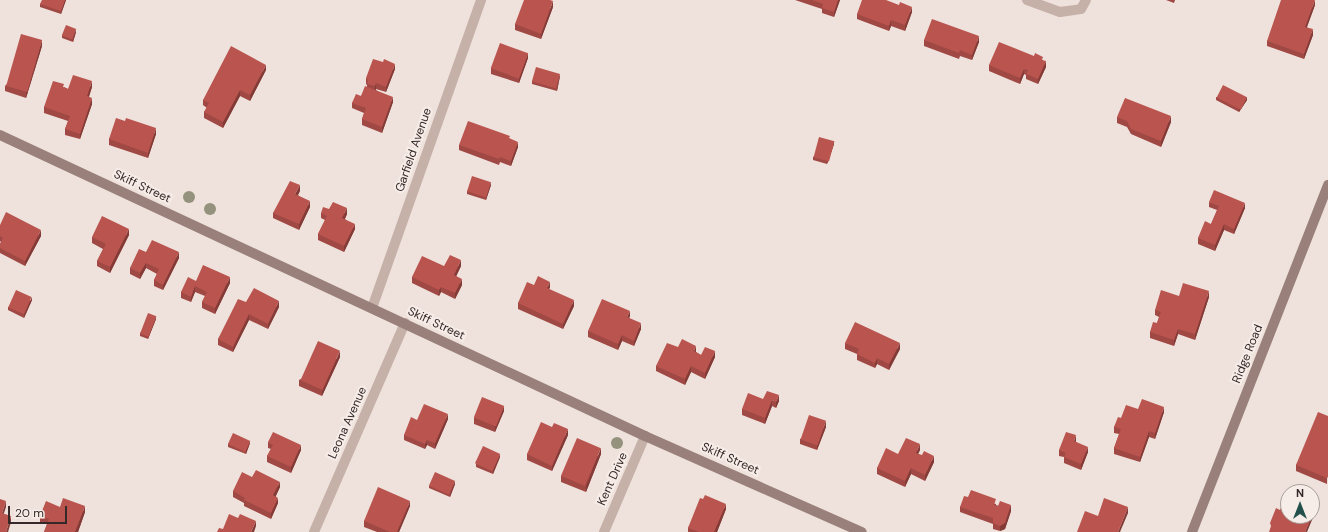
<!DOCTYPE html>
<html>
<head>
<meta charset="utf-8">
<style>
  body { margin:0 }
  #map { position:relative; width:1328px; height:532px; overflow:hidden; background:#efe2dc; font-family:"DM Sans",sans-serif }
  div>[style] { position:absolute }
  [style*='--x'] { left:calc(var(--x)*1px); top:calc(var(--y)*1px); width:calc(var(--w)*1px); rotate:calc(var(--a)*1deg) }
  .street>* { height:10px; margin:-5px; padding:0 5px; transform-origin:5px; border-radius:5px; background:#c6b1a9 }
  .secondary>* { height:10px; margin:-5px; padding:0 5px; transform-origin:5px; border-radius:5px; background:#99807b }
  .trees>* { width:12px; height:12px; margin:-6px; border-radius:50%; background:#94927c }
  .wall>* { inset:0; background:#a04844 }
  .shaded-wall>* { inset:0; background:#823b37 }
  .building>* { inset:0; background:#ba544f; transform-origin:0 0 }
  span { translate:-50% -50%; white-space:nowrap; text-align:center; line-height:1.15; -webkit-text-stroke:4px #f7ede8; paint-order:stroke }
  .street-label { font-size:12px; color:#342928 }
  .north { position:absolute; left:1280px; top:484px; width:40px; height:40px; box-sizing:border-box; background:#f7ede8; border:1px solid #a99f9b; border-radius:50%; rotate:0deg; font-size:11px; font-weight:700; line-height:16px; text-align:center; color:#342928 }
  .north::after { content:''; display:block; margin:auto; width:14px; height:18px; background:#22514b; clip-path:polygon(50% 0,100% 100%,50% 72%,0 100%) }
  .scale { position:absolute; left:8px; top:506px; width:59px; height:18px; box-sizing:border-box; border:2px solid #342928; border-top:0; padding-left:5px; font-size:12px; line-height:14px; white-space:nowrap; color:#342928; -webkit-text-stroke:3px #f7ede8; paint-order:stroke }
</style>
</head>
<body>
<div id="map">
  <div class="street">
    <i style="--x:1027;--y:0;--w:35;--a:20"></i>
    <i style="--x:1060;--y:12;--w:21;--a:-8"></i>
    <i style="--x:1081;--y:9;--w:10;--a:-61"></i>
    <i style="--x:372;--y:308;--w:327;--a:-70.5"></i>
    <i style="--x:314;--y:532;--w:228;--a:-66.5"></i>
    <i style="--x:604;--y:532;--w:104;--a:-66.9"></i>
  </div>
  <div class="secondary">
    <i style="--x:0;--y:135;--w:712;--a:25.02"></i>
    <i style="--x:645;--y:436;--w:237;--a:23.9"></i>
    <i style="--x:1192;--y:532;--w:373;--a:-68.6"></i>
  </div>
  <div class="trees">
    <i style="left:189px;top:197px"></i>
    <i style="left:210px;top:209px"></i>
    <i style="left:617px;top:443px"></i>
  </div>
  <div class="wall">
    <i style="clip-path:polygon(66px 0,61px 14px,40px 7px,40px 4px)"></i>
    <i style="clip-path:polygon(795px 0,840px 0,834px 17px,822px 13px,822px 9px)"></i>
    <i style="clip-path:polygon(1166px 0,1175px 0,1174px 3px)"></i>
    <i style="clip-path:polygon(1315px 5px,1307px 27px,1313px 35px,1304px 59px,1267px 46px,1267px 41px)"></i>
    <i style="clip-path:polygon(553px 7px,541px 39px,515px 30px,515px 24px)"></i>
    <i style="clip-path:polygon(912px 12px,905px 31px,891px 26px,889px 31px,857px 19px,857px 14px)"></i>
    <i style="clip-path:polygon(76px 32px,73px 42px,62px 38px,62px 35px)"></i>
    <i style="clip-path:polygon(924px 40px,979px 42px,972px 60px,960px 56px,959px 59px,924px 46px)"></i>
    <i style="clip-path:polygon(42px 46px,26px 98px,5px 91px,5px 86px)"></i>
    <i style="clip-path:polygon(528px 58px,519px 83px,491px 74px,491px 68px)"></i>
    <i style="clip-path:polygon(1043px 60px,1046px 67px,1038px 84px,1026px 79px,1026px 75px,1024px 74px,1020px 84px,989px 71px,989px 65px)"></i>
    <i style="clip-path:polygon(395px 69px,386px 92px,376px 89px,376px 90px,393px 102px,382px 133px,362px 125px,362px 119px,364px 113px,352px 108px,352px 103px,361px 96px,367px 87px,367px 85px,366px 84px,366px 78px)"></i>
    <i style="clip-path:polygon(266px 70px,250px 101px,240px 96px,223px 128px,204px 118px,204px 112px,207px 108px,203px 105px,203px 100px)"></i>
    <i style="clip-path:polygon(560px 76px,557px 91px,532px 84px,532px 81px)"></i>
    <i style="clip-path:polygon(64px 87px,68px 89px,92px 87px,89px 97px,92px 104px,80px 139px,65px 135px,65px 129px,68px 121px,44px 113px,44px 107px)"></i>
    <i style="clip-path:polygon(1216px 97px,1247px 100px,1239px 112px,1216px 100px)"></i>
    <i style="clip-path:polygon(1117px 117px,1171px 122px,1161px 147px,1131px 134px,1127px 127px,1117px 123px)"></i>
    <i style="clip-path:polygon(125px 121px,156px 134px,148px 158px,109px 145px,109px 139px)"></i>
    <i style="clip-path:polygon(510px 139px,518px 147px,511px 166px,500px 162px,499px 165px,459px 150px,459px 145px)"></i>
    <i style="clip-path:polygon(834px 144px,827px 164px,813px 160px,813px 157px)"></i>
    <i style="clip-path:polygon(491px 185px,486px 200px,467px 194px,467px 191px)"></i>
    <i style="clip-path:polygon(300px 191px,298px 195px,310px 207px,299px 230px,273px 218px,273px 213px)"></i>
    <i style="clip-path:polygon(1209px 202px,1245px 208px,1234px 234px,1224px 230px,1215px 251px,1198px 244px,1198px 238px,1211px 224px,1217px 210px,1209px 207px)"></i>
    <i style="clip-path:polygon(329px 209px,347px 214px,345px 219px,355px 229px,344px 252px,318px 240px,318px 234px,325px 220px,321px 218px,321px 213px)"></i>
    <i style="clip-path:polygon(0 225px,41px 236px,25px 266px,0 253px,0 244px,1px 242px,0 241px)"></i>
    <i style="clip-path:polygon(129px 235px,110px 273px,97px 266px,97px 261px,103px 249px,92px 243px,92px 237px)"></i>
    <i style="clip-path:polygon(146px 252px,179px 258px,163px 290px,154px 286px,154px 280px,157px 274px,146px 268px,140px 279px,130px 274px,130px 268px)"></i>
    <i style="clip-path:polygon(444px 266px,461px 266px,456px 276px,462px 285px,455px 299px,441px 292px,439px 296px,412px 283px,412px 277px)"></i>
    <i style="clip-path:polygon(196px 281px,230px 283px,215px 314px,202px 308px,202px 302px,205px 296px,195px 292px,191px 302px,181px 298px,181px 292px)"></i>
    <i style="clip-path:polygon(534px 285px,550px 287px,549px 289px,574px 306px,563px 329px,518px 309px,518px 303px)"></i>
    <i style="clip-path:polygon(1179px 296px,1209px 297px,1195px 340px,1178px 334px,1174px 346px,1150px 338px,1150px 332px,1157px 323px,1159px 317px,1155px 315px,1155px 310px)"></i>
    <i style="clip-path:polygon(32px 300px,24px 318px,8px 310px,8px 307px)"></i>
    <i style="clip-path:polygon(246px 302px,279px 307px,268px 329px,249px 320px,233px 352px,218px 345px,218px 339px)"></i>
    <i style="clip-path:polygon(630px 316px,629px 318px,641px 329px,634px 346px,622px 341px,618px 350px,588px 337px,588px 331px)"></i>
    <i style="clip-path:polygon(156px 319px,148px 339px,140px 336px,140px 333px)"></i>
    <i style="clip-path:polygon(845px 343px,900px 349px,889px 370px,877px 364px,875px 368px,857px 360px,857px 354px,845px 349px)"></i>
    <i style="clip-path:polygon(678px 347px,696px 351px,696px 352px,701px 355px,715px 357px,705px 379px,691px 372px,685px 385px,656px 371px,656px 366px)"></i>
    <i style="clip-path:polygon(340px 357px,322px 396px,299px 386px,299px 380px)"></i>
    <i style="clip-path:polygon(763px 399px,779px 401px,776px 408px,772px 406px,765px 424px,742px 415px,742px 409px)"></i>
    <i style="clip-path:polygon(1138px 409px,1164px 412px,1155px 439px,1149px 437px,1140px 462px,1114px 454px,1114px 448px,1119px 434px,1114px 433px,1114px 427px,1121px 418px)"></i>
    <i style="clip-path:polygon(504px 411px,495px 432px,474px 424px,474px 418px)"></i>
    <i style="clip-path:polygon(1328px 416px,1327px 484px,1296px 471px,1296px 465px)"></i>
    <i style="clip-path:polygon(448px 419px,435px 449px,427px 445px,425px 449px,404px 440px,404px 435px,417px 420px)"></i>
    <i style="clip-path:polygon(826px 427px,817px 450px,800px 444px,800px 439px)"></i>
    <i style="clip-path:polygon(568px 435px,552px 471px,527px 460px,527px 454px)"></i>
    <i style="clip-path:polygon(1076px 441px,1076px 442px,1088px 452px,1081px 470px,1064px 463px,1064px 457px,1059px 456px,1059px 450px)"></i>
    <i style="clip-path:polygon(268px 442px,301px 450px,291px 473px,267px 462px,267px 456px,271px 449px,268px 448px)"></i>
    <i style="clip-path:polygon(250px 443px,246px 454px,228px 447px,228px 444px)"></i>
    <i style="clip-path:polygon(920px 450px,918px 454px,934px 462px,925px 481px,911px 474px,905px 487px,877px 474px,877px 468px,898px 454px)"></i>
    <i style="clip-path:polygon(601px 454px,586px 492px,561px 482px,561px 476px)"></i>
    <i style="clip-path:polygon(500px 457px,493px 474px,476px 467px,476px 464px)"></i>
    <i style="clip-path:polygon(252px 477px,280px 487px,276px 496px,278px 503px,271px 519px,244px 506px,244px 503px,233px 497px,233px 491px)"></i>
    <i style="clip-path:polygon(455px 484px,450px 497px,429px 488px,429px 486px)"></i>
    <i style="clip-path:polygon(968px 497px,996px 504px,996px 505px,1011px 511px,1005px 529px,1000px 531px,993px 529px,993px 524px,960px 512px,960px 507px)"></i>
    <i style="clip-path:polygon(703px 499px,726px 509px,717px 532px,688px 532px,688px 528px)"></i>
    <i style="clip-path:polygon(410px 506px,399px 532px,377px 532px,364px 527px,364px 521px)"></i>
    <i style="clip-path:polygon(60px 507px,85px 512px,78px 532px,44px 532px,47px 524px,40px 522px,40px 516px)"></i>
  </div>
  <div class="shaded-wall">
    <i style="clip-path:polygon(65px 0,66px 0,61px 14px,61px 11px)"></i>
    <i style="clip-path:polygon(838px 0,840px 0,834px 17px,834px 12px)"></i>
    <i style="clip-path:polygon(1315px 0,1315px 5px,1305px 32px,1305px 27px)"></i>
    <i style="clip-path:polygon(553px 1px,553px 7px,541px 39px,541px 34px)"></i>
    <i style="clip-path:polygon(912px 7px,912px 12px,905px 31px,905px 25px)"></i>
    <i style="clip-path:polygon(891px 20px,891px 26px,889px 31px,889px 26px)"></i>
    <i style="clip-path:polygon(76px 29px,76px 32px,73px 42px,73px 39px)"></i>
    <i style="clip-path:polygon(1313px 29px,1313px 35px,1304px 59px,1304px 54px)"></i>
    <i style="clip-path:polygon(979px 36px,979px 42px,972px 60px,972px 55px)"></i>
    <i style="clip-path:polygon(42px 40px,42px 46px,26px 98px,26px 92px)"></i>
    <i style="clip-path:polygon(528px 53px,528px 58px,519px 83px,519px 78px)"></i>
    <i style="clip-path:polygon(1046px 61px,1046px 67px,1038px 84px,1038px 79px)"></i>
    <i style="clip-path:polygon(395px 64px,395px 69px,386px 92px,386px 87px)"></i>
    <i style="clip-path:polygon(266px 65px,266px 70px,250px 101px,250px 95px)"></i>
    <i style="clip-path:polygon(1024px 69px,1024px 74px,1020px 84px,1020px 78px)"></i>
    <i style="clip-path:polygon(560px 74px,560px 76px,557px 91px,557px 88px)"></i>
    <i style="clip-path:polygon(92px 81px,92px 87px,87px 102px,87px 96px)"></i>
    <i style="clip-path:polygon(376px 83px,376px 89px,375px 92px,375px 86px)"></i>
    <i style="clip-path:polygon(240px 90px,240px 96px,223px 128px,223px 122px)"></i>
    <i style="clip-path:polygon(393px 97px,393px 102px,382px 133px,382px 127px)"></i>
    <i style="clip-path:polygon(1247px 97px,1247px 100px,1239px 112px,1239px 109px)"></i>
    <i style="clip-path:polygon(92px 98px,92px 104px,80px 139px,80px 134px)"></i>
    <i style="clip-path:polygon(1171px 116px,1171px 122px,1161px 147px,1161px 141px)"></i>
    <i style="clip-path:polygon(156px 128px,156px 134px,148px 158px,148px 153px)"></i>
    <i style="clip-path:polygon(834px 141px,834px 144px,827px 164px,827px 161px)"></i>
    <i style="clip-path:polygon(518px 142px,518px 147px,511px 166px,511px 161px)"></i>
    <i style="clip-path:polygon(491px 182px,491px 185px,486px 200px,486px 197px)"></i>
    <i style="clip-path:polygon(300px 185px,300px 191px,295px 200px,295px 194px)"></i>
    <i style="clip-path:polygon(310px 201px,310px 207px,299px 230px,299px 224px)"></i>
    <i style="clip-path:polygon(1245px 203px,1245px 208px,1234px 234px,1234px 229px)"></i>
    <i style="clip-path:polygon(347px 208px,347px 214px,342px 224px,342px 218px)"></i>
    <i style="clip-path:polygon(355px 224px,355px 229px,344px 252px,344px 246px)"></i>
    <i style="clip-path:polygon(1224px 224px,1224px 230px,1215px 251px,1215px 245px)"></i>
    <i style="clip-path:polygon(129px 229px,129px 235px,110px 273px,110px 267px)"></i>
    <i style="clip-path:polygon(41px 230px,41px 236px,25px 266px,25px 261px)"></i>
    <i style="clip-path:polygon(179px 252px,179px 258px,163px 290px,163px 285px)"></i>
    <i style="clip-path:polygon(461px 260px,461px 266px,454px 281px,454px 275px)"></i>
    <i style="clip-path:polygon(146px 263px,146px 268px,140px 279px,140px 273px)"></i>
    <i style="clip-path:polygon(230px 277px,230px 283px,215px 314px,215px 308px)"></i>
    <i style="clip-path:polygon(462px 279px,462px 285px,455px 299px,455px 293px)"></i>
    <i style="clip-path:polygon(550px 282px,550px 287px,547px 294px,547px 288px)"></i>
    <i style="clip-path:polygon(195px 286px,195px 292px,191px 302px,191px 297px)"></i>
    <i style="clip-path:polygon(441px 287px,441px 292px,439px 296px,439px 290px)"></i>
    <i style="clip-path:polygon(1209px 291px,1209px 297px,1195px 340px,1195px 334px)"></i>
    <i style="clip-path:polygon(32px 297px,32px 300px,24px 318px,24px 315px)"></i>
    <i style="clip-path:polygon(574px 300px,574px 306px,563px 329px,563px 324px)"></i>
    <i style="clip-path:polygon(279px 301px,279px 307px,268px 329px,268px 324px)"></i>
    <i style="clip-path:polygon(630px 311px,630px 316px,627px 323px,627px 317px)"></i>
    <i style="clip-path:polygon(249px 314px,249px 320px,233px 352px,233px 347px)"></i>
    <i style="clip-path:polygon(156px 316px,156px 319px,148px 339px,148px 337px)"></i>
    <i style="clip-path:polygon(641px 323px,641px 329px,634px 346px,634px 341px)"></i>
    <i style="clip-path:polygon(1178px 329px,1178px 334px,1174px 346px,1174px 340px)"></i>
    <i style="clip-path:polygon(622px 335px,622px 341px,618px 350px,618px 344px)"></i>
    <i style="clip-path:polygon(900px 343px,900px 349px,889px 370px,889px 364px)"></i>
    <i style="clip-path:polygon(696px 346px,696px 351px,694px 357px,694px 351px)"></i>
    <i style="clip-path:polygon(340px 351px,340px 357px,322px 396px,322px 391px)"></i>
    <i style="clip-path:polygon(715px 351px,715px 357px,705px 379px,705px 373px)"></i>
    <i style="clip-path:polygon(877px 358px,877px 364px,875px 368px,875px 363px)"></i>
    <i style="clip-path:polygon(691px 366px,691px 372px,685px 385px,685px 379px)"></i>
    <i style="clip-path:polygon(779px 395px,779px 401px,776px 408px,776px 402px)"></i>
    <i style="clip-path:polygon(772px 400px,772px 406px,765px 424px,765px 418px)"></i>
    <i style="clip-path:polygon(504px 406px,504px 411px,495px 432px,495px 426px)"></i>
    <i style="clip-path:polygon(1164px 407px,1164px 412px,1155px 439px,1155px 433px)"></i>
    <i style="clip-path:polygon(448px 414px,448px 419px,435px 449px,435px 443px)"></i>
    <i style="clip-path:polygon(826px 421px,826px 427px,817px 450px,817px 445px)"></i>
    <i style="clip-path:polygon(568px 429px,568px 435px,552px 471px,552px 466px)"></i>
    <i style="clip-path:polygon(1149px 431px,1149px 437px,1140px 462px,1140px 457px)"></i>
    <i style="clip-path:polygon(1076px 435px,1076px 441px,1074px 447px,1074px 441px)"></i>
    <i style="clip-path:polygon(427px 440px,427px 445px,425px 449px,425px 444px)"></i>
    <i style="clip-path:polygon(250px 441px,250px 443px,246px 454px,246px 451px)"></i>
    <i style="clip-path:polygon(920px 444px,920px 450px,916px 458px,916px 453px)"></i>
    <i style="clip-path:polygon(301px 445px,301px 450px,291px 473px,291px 467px)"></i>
    <i style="clip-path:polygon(1088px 447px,1088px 452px,1081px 470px,1081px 464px)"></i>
    <i style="clip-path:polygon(601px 448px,601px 454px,586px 492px,586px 486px)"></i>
    <i style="clip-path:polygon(500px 454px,500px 457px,493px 474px,493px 471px)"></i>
    <i style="clip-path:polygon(934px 456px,934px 462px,925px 481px,925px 475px)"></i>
    <i style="clip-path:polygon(911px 468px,911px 474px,905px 487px,905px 481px)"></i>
    <i style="clip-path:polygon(455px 481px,455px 484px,450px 497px,450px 494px)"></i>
    <i style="clip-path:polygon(280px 482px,280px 487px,273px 501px,273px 495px)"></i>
    <i style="clip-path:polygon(278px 498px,278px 503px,271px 519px,271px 513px)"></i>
    <i style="clip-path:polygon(6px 501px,6px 507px,2px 519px,2px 513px)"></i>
    <i style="clip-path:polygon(410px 501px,410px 506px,399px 532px,397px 532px)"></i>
    <i style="clip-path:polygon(1317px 502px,1317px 508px,1307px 532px,1305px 532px)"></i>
    <i style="clip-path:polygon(726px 504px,726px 509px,717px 532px,714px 532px)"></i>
    <i style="clip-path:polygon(1011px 505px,1011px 511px,1005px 529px,1000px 531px,1000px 526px)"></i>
    <i style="clip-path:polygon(85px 506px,85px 512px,78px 532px,75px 532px)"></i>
    <i style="clip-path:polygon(1128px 507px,1128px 513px,1120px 532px,1118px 532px)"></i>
    <i style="clip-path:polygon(11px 516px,11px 522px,8px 532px,6px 532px)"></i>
    <i style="clip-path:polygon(256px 521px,256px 526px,254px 532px,251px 532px)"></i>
  </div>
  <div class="building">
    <i style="clip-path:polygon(42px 0,65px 0,61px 11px,40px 4px)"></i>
    <i style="clip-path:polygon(524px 0,550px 0,553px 1px,541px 34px,515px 24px)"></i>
    <i style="clip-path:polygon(812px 0,838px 0,834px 12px,822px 8px,823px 4px)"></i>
    <i style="clip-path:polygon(862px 0,886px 0,899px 5px,900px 2px,912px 7px,905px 25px,891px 20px,889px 26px,857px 14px)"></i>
    <i style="clip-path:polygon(1281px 0,1315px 0,1305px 27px,1313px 29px,1304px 54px,1267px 41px)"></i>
    <i style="clip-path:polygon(932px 19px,979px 36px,972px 55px,960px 50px,959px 53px,924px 40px)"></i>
    <i style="left:66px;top:25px;width:11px;height:11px;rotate:22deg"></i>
    <i style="left:21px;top:34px;width:22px;height:54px;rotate:16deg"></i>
    <i style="clip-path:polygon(999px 42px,1034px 56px,1035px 53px,1043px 57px,1042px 60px,1046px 61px,1038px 79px,1026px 74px,1028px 70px,1024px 69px,1020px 78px,989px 65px)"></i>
    <i style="left:500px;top:43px;width:30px;height:27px;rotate:20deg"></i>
    <i style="clip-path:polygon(231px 46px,266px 65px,250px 95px,240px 90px,223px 122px,204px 112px,209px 103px,203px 100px)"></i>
    <i style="clip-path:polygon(373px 59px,383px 62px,384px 59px,395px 64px,386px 87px,376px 83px,375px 86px,367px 84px,368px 80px,366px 78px)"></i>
    <i style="left:536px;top:67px;width:25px;height:15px;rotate:16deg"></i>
    <i style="clip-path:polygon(73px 75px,92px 81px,87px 96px,92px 98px,80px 134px,65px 129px,70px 116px,44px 107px,53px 81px,64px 84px,63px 87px,68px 89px)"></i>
    <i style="left:1223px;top:85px;width:27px;height:14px;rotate:27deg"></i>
    <i style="clip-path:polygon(365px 86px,393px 97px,382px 127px,362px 119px,366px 108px,352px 103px,356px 94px,361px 96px)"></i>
    <i style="clip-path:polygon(1125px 98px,1171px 116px,1161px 141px,1131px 129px,1127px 121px,1117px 117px)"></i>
    <i style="clip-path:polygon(116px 118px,125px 121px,126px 118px,156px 128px,148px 153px,109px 139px)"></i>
    <i style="clip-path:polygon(468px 121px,510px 136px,509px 138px,518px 142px,511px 161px,500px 157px,499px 159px,459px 145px)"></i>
    <i style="left:819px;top:137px;width:16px;height:21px;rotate:15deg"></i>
    <i style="left:472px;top:176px;width:20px;height:16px;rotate:18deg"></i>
    <i style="clip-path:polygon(290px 181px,300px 185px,295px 194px,310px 201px,299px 224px,273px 213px)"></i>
    <i style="clip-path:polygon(1214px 190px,1245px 203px,1234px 229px,1224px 224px,1215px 245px,1198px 238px,1205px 221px,1211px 224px,1219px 206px,1209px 202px)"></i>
    <i style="clip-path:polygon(333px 202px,347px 208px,342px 218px,355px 224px,344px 246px,318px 234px,327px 216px,321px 213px,323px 207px,329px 209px)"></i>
    <i style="clip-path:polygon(6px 212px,41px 230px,25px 261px,0 248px,0 244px,3px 238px,0 236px,0 225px)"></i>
    <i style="clip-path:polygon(102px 216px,129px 229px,110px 267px,97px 261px,106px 244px,92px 237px)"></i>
    <i style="clip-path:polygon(152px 240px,179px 252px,163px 285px,154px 280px,159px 269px,146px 263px,140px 273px,130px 268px,139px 249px,146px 252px)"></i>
    <i style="clip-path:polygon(450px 255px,461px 260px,454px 275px,462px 279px,455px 293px,441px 287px,439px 290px,412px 277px,422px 256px,444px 266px)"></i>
    <i style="clip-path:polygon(203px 265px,230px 277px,215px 308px,202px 302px,207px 292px,195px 286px,191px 297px,181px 292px,188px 277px,196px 281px)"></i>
    <i style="clip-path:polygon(538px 276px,550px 282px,547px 288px,574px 300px,563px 324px,518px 303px,527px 282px,534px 285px)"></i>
    <i style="clip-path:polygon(1183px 283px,1209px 291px,1195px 334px,1178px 329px,1174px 340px,1150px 332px,1153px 322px,1157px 323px,1161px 312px,1155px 310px,1161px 290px,1179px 296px)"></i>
    <i style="clip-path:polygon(254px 288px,279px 301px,268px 324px,249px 314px,233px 347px,218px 339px,238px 299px,246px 302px)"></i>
    <i style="left:16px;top:290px;width:17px;height:19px;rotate:24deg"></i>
    <i style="clip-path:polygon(602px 299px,630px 311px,627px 317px,641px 323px,634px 341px,622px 335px,618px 344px,588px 331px)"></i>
    <i style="left:148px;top:313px;width:9px;height:22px;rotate:21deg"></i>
    <i style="clip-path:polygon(855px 322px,900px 343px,889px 364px,877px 358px,875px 363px,857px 354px,859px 349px,845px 343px)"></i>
    <i style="clip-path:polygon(682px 339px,696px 346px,694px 351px,701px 355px,705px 347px,715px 351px,705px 373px,691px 366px,685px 379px,656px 366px,667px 343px,678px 347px)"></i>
    <i style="left:318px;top:341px;width:24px;height:43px;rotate:24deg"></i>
    <i style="clip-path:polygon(767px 391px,779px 395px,776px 402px,772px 400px,765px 418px,742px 409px,748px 393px,763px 399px)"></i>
    <i style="left:482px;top:397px;width:24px;height:22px;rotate:22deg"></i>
    <i style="clip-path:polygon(1142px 399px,1164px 407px,1155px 433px,1149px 431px,1140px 457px,1114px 448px,1121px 429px,1114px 427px,1118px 417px,1121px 418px,1126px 405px,1138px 409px)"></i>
    <i style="clip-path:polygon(424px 404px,448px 414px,435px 443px,427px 440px,425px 444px,404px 435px,411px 417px,417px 420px)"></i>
    <i style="clip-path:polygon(1318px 412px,1328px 416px,1328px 477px,1327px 478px,1296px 465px)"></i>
    <i style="left:809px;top:415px;width:18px;height:26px;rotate:19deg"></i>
    <i style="clip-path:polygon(541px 422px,552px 427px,554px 423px,568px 429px,552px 466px,527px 454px)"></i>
    <i style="clip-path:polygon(273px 432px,301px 445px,291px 467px,267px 456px,273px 445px,268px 442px)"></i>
    <i style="clip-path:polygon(1066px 432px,1076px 435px,1074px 441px,1088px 447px,1081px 464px,1064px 457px,1066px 453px,1059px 450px)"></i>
    <i style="left:233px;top:433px;width:19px;height:12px;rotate:25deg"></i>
    <i style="left:577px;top:438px;width:26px;height:41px;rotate:23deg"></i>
    <i style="clip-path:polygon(906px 438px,920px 444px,916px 453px,922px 455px,924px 451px,934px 456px,925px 475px,911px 468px,905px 481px,877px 468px,886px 448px,898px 454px)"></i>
    <i style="left:483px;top:446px;width:19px;height:19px;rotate:25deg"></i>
    <i style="clip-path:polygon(256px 470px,280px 482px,273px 495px,278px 498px,271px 513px,244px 500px,245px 498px,233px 491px,242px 472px,252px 477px)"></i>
    <i style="left:435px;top:472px;width:22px;height:15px;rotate:24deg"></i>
    <i style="clip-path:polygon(378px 487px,410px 501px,397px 532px,390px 532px,364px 521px)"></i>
    <i style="clip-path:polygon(971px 490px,996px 499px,994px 505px,998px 506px,1000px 501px,1011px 505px,1005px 523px,1000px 526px,993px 523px,993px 518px,960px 507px,964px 496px,968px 497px)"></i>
    <i style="clip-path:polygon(1288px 490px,1292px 492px,1288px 492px,1288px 516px,1312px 516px,1305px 532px,1269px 532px,1271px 526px,1270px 523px,1276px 508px,1280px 510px)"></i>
    <i style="clip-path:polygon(705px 495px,726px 504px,714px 532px,699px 532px,688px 528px,700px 498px,703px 499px)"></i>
    <i style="clip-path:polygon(63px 498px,85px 506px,75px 532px,44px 532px,49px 519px,40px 516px,46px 501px,60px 507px)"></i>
    <i style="clip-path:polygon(1104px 498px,1128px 507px,1118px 532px,1077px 532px,1085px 511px,1098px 516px)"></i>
    <i style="clip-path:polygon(0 499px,6px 501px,2px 513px,11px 516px,6px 532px,0 532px)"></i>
    <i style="clip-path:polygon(1312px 500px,1317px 502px,1312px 515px)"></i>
    <i style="clip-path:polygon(229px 514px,238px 518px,240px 514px,256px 521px,251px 532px,217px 532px,219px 528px,223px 529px)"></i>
  </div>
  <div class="street-label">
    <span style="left:414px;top:150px;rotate:-71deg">Garfield Avenue</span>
    <span style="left:142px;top:187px;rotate:25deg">Skiff Street</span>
    <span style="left:436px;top:324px;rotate:25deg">Skiff Street</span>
    <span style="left:1248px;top:354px;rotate:-68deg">Ridge Road</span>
    <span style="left:348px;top:423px;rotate:-66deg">Leona Avenue</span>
    <span style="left:730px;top:459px;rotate:24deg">Skiff Street</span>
    <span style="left:613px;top:479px;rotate:-66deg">Kent Drive</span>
  </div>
  <div class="north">N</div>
  <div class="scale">20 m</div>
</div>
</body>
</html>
